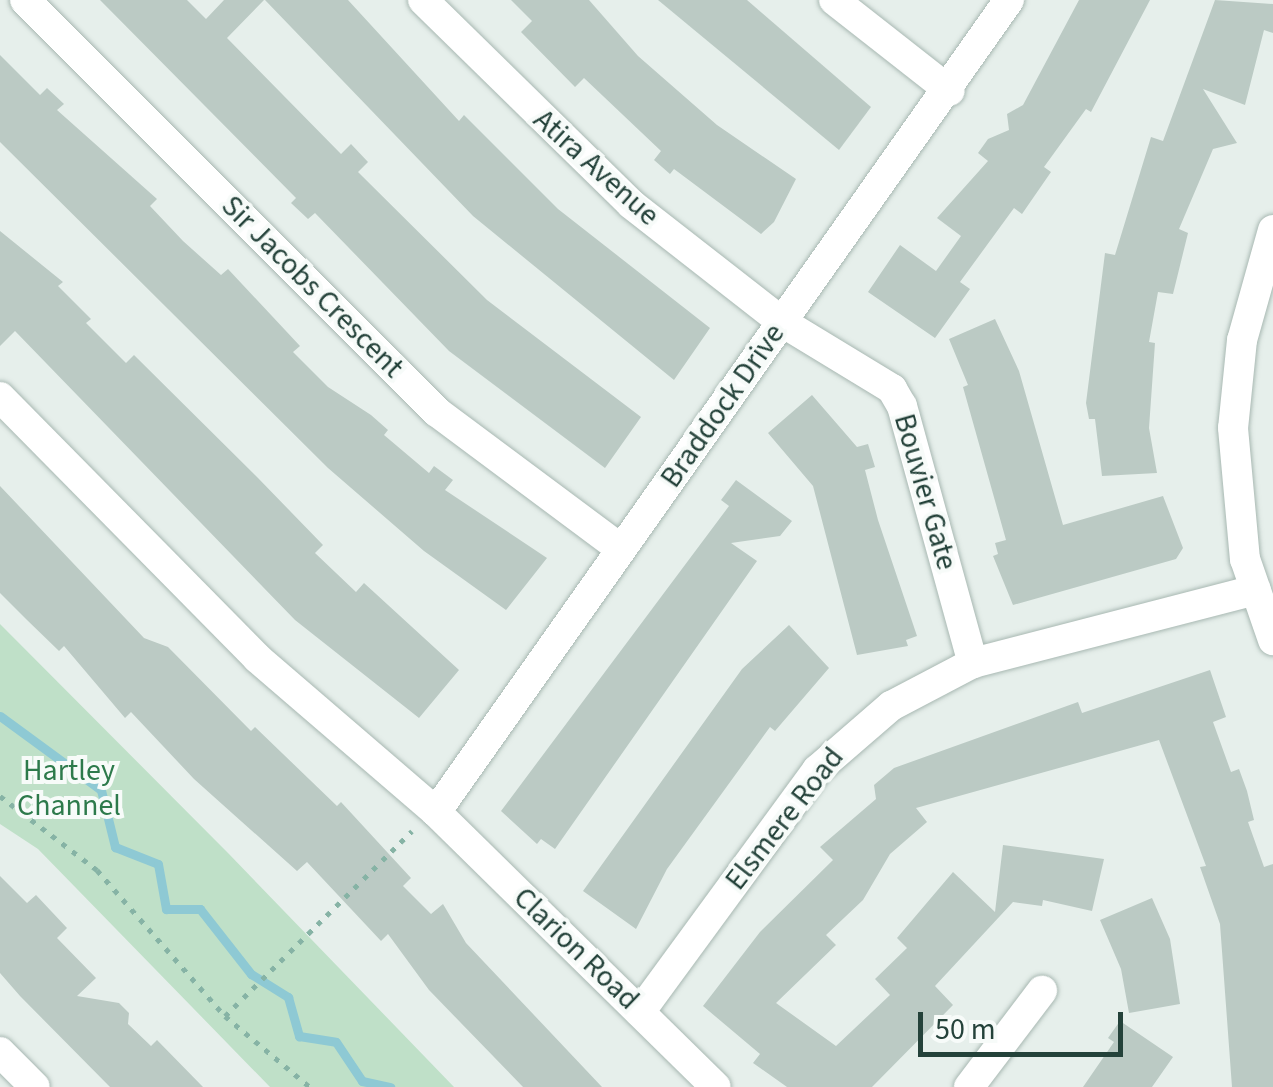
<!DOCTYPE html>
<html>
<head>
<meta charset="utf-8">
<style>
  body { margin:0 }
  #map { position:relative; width:1273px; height:1087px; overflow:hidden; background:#e6efeb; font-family:"Source Sans 3",sans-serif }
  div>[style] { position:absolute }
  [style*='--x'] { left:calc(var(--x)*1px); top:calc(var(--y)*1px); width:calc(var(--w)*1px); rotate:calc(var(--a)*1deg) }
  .green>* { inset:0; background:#bfe0c8 }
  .stream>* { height:9px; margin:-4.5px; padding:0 4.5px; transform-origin:4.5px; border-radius:4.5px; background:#8ec9d4 }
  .building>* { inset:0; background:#bbcac4 }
  .path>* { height:5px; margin-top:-2.5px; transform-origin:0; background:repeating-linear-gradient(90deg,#86b3a5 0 5px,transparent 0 13px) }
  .roads { filter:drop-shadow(0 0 2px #a8b8b2) drop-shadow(0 0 2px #a8b8b2) }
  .minor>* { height:30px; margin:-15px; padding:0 15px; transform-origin:15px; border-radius:15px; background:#fff }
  span { translate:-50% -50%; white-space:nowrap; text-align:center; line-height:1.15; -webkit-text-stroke:8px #f7fbf9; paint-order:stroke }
  .street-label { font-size:30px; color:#24423a }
  .park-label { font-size:30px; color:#2d7a4b }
  .scale { position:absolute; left:918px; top:1012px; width:205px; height:45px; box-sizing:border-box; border:5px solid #24423a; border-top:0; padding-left:12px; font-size:30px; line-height:35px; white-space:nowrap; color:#24423a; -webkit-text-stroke:8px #f7fbf9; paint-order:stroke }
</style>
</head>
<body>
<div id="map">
  <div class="green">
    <i style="clip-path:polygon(0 624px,229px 854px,454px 1087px,270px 1087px,38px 849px,0 824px)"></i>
  </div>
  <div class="stream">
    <i style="--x:0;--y:716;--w:125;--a:36.2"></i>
    <i style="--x:101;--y:790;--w:59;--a:76.2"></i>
    <i style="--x:115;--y:847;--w:46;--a:21.6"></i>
    <i style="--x:158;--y:864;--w:46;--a:79.9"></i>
    <i style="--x:166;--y:909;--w:34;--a:0"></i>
    <i style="--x:200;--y:909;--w:83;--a:51.9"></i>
    <i style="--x:251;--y:974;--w:44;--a:31.9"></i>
    <i style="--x:288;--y:997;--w:41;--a:74.2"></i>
    <i style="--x:299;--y:1036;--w:37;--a:9"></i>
    <i style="--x:336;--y:1042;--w:47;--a:56.3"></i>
    <i style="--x:362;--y:1081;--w:29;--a:12"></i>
  </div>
  <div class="building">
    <i style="clip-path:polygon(100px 0,187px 0,206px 19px,224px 0,264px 0,227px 38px,341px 154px,351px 144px,368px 162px,358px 172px,487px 300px,641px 417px,605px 468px,449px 351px,315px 213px,308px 219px,291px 203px,296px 198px)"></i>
    <i style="clip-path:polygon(265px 0,348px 0,459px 121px,464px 115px,558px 209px,710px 328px,674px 380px,473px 216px)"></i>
    <i style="clip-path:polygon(511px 0,589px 0,638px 56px,717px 125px,796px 179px,774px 222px,761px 234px,674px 169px,670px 174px,654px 160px,661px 151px,584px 78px,575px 87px,521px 32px,532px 21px)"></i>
    <i style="clip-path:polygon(658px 0,747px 0,871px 107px,839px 150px)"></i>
    <i style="clip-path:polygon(1079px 0,1150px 0,1091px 112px,1086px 109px,1044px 167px,1051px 172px,1022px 214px,1014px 208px,960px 282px,970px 289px,935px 338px,868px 292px,900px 245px,936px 271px,961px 236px,937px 218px,988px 161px,978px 153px,988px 139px,1009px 130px,1007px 114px,1023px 105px)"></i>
    <i style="clip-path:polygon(1215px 0,1273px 4px,1273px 33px,1264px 30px,1245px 105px,1203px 89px,1237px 143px,1213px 149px,1179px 229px,1188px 233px,1173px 294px,1158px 292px,1149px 342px,1155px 343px,1149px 428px,1157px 473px,1102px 476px,1095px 419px,1089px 419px,1086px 403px,1105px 253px,1115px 255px,1151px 137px,1163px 141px)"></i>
    <i style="clip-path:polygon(0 55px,40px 95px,47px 88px,64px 104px,57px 110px,157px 199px,150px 206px,183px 241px,221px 275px,228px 269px,300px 346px,293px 352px,328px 387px,371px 415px,388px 430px,384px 435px,429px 473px,434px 466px,453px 480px,445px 490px,547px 558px,506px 610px,424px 551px,328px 468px,0 142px)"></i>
    <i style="clip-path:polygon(0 231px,63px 282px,58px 286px,91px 319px,86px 323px,126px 363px,134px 355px,258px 478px,323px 545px,315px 553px,356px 592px,364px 583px,459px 670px,419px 718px,295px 620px,15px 331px,0 346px)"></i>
    <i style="clip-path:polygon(995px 319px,1019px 371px,1063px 525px,1163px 496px,1183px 548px,1176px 559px,1013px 605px,993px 556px,998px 554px,995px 543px,1006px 540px,963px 387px,968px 385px,949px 339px)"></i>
    <i style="clip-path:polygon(812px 395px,857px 447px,868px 444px,875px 467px,865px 470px,878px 520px,917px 636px,906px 640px,908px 646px,857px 655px,813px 486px,768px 433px)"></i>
    <i style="clip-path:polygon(736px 480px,792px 521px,780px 536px,731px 543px,757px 561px,555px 849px,541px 839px,537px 844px,501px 811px,729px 506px,721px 500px)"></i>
    <i style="clip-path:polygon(0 486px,144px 638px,168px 647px,251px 731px,255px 727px,337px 806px,341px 802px,411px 878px,403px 886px,431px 914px,443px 904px,466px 943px,602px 1087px,523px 1087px,429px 990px,388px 934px,381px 941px,307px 862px,297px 871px,194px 779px,131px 712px,125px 718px,64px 646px,59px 651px,26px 619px,0 593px)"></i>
    <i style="clip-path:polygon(789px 625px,829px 668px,775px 731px,770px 727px,667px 869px,636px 929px,583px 891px,742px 669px)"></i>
    <i style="clip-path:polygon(1210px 670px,1226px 717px,1213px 722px,1231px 772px,1239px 769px,1247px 791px,1254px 820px,1248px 822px,1264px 867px,1273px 864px,1273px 1087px,1232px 1087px,1220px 924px,1200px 867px,1206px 866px,1159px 740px,916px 808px,927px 822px,890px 854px,863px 900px,826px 935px,836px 945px,776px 1003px,836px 1046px,890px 995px,875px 979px,907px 948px,897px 938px,953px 872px,995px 912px,1003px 845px,1104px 859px,1092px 911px,1043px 900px,1042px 906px,1013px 902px,935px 986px,953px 1005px,872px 1087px,787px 1087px,753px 1063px,760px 1054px,703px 1006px,760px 932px,833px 860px,820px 847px,876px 799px,874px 785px,894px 768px,1078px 702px,1082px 713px)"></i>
    <i style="clip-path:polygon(0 876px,27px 903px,36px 895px,67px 928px,57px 938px,96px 978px,77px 996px,119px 1003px,129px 1013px,128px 1024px,151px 1046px,157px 1040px,203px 1087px,110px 1087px,20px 996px,0 973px)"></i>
    <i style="clip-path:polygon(1152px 898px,1170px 939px,1180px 1004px,1129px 1013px,1121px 969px,1100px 920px)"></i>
    <i style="clip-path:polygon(1120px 1021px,1173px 1057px,1152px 1087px,1083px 1087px,1114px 1042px,1108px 1038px)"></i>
  </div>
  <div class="path">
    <i style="--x:0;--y:796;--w:122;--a:37.3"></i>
    <i style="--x:97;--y:870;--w:194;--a:48.8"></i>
    <i style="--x:225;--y:1016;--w:111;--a:39.9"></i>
    <i style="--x:225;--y:1016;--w:263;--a:-44.7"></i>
  </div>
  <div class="roads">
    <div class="minor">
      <i style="--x:25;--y:0;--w:583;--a:45"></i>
      <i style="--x:437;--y:412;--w:229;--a:36.7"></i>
      <i style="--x:423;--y:0;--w:291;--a:44.4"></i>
      <i style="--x:631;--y:204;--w:192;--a:38"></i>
      <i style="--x:782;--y:322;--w:129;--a:31.3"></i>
      <i style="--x:892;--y:389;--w:20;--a:60"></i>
      <i style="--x:902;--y:406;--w:267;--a:74.6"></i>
      <i style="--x:834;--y:0;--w:147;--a:38.1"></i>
      <i style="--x:1273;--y:230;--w:114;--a:105.7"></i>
      <i style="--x:1242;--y:340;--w:88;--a:95.8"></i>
      <i style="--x:1233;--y:428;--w:132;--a:84.8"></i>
      <i style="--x:1245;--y:559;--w:86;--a:70.9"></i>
      <i style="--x:0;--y:397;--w:366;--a:45.4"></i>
      <i style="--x:257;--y:658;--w:236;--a:40.7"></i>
      <i style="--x:436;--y:812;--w:392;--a:44.5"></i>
      <i style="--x:436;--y:812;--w:994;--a:-54.79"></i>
      <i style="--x:640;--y:1012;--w:300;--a:-53.8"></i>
      <i style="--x:817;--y:770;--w:98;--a:-40.9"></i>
      <i style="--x:891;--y:706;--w:93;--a:-27.7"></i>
      <i style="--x:973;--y:663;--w:292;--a:-14.5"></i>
      <i style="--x:0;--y:1052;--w:49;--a:45"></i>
      <i style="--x:969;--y:1087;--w:121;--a:-52.8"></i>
    </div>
  </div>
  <div class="street-label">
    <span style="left:596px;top:168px;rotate:42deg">Atira Avenue</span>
    <span style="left:312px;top:287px;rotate:45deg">Sir Jacobs Crescent</span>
    <span style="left:723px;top:406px;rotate:-55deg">Braddock Drive</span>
    <span style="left:925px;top:492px;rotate:74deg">Bouvier Gate</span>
    <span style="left:785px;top:819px;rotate:-52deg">Elsmere Road</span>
    <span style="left:576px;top:949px;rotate:44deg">Clarion Road</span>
  </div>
  <div class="park-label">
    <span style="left:69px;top:788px">Hartley<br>Channel</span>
  </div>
  <div class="scale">50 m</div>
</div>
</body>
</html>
